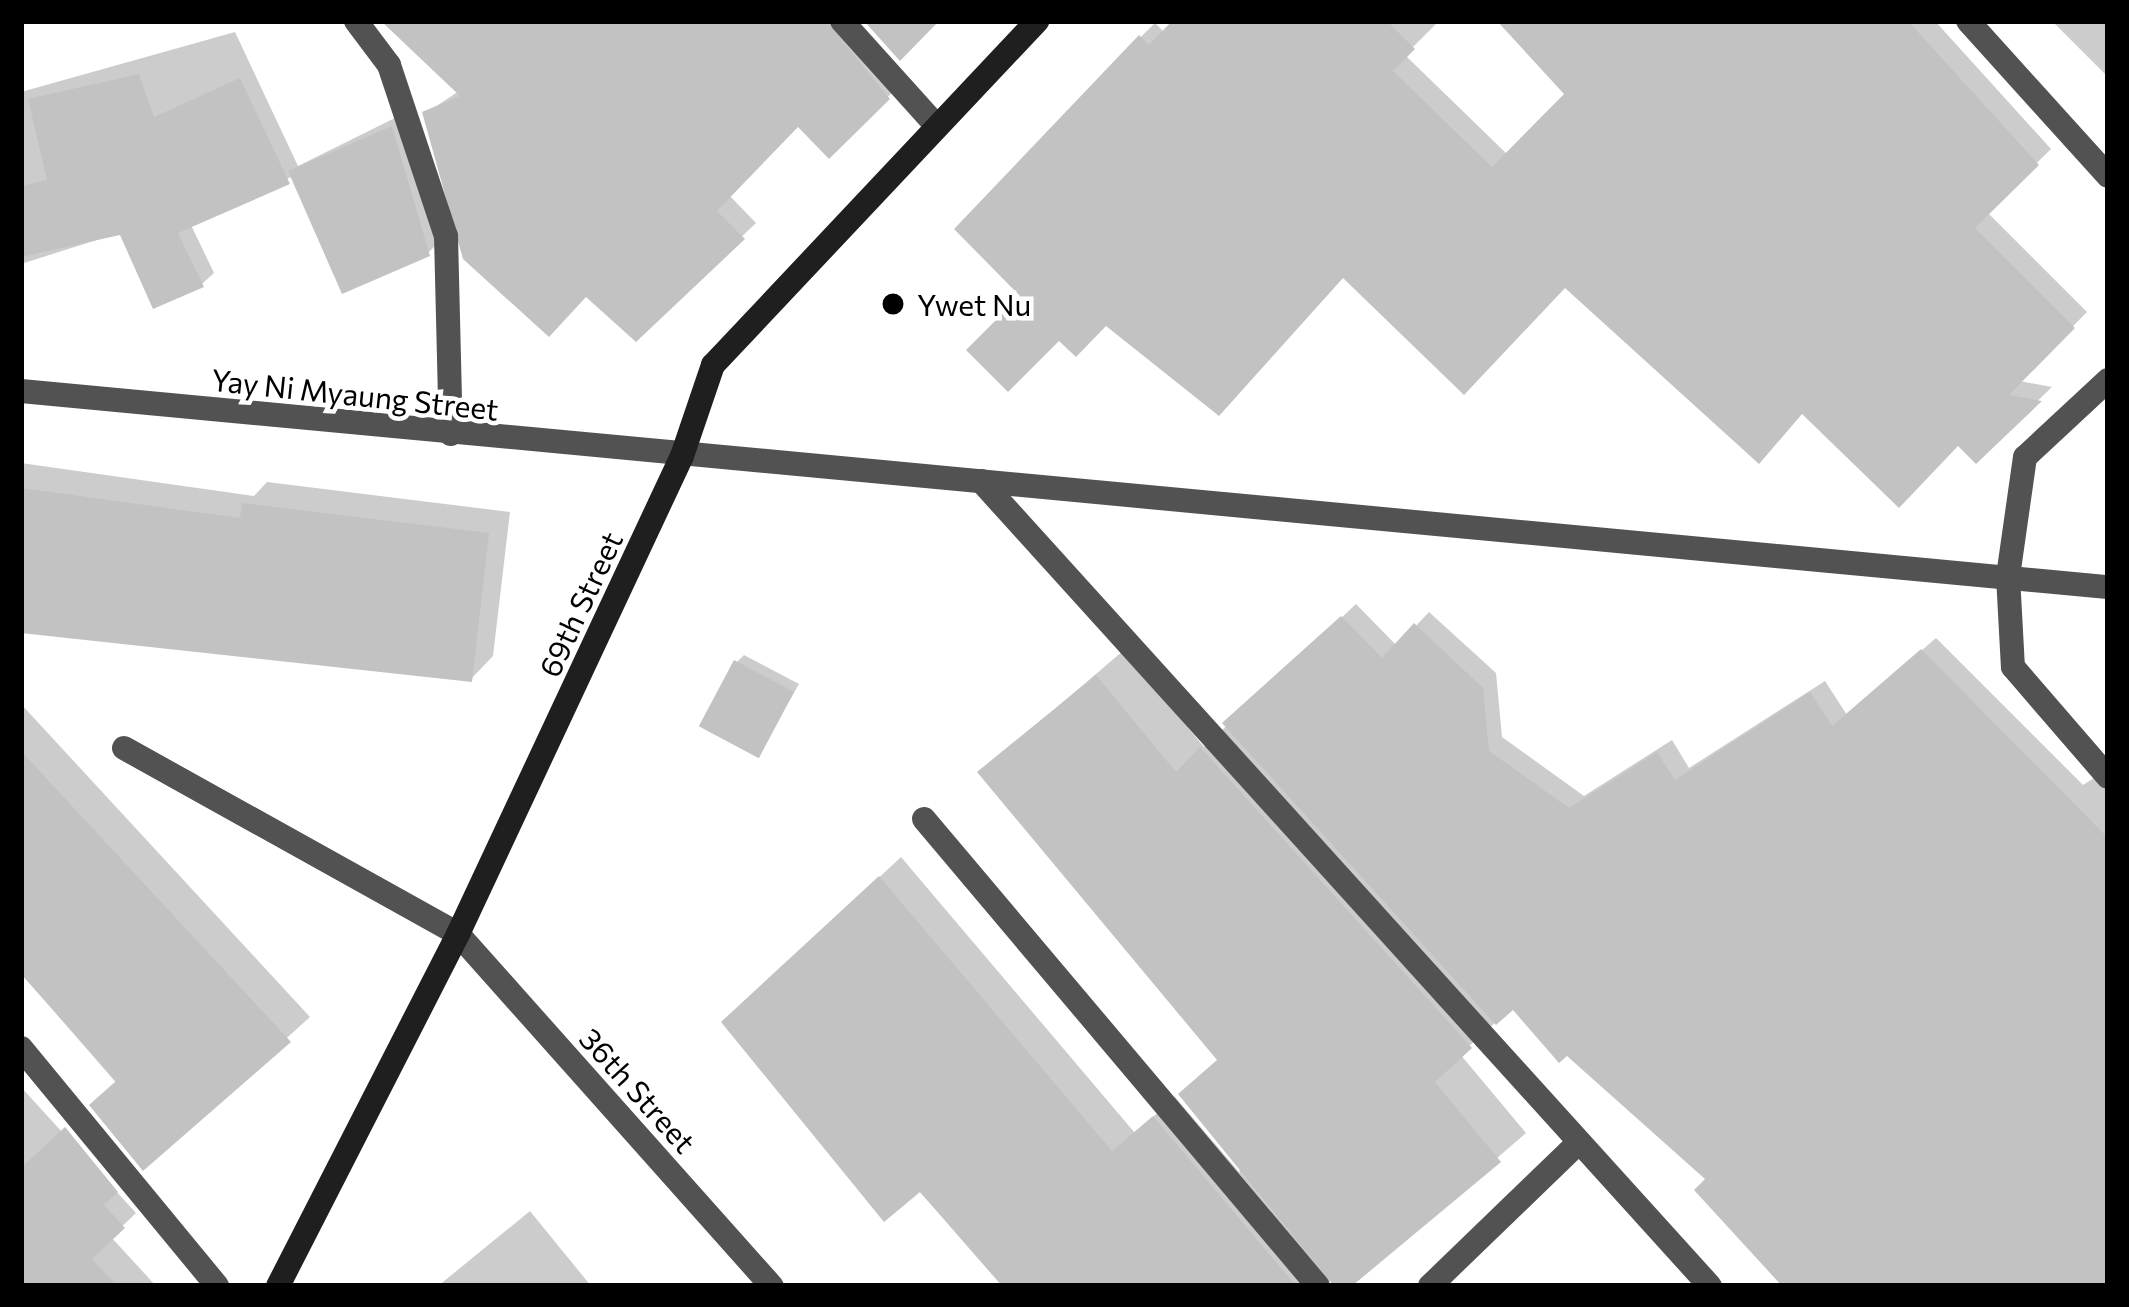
<!DOCTYPE html>
<html>
<head>
<meta charset="utf-8">
<style>
  body { margin:0 }
  #map { position:relative; width:2129px; height:1307px; overflow:hidden; background:#fff; font-family:Commissioner,sans-serif }
  div>[style] { position:absolute }
  [style*='--x'] { left:calc(var(--x)*1px); top:calc(var(--y)*1px); width:calc(var(--w)*1px); rotate:calc(var(--a)*1deg) }
  .shadow>* { inset:0; background:#0003 }
  .building>* { inset:0; background:#c2c2c2; transform-origin:0 0 }
  .street>* { height:24px; margin:-12px; padding:0 12px; transform-origin:12px; border-radius:12px; background:#525252 }
  .secondary>* { height:24px; margin:-12px; padding:0 12px; transform-origin:12px; border-radius:12px; background:#1f1f1f }
  .dots>* { width:33px; height:33px; translate:-50% -50%; box-sizing:border-box; border:6px solid #fff; border-radius:50% }
  span { translate:-50% -50%; white-space:nowrap; text-align:center; line-height:1.15; -webkit-text-stroke:9px #fff; paint-order:stroke }
  .poi-label { font-size:30px; color:#000 }
  .left { translate:0 -50%; text-align:left }
  .street-label { font-size:30px; color:#000 }
  .frame { position:absolute; inset:0; border:24px solid #000; pointer-events:none }
</style>
</head>
<body>
<div id="map">
  <div class="shadow">
    <i style="clip-path:polygon(385px 21px,846px 21px,902px 83px,829px 155px,799px 123px,729px 195px,756px 223px,636px 338px,426px 113px,459px 91px)"></i>
    <i style="clip-path:polygon(1176px 21px,1439px 21px,1405px 55px,1508px 155px,1568px 94px,1501px 21px,1935px 21px,2051px 149px,1987px 212px,2087px 312px,2019px 381px,2052px 387px,1976px 460px,1959px 442px,1803px 411px,1566px 284px,1344px 274px,1106px 322px,1024px 296px,1097px 80px,1155px 23px,1165px 33px)"></i>
    <i style="clip-path:polygon(2052px 21px,2108px 21px,2108px 77px)"></i>
    <i style="clip-path:polygon(235px 32px,298px 166px,407px 112px,444px 237px,428px 253px,293px 176px,191px 225px,214px 273px,202px 284px,122px 232px,21px 264px,21px 92px)"></i>
    <i style="clip-path:polygon(21px 463px,254px 496px,267px 482px,510px 512px,493px 656px,471px 679px,21px 628px)"></i>
    <i style="clip-path:polygon(1356px 604px,1397px 646px,1429px 612px,1496px 673px,1502px 737px,1584px 796px,1672px 740px,1689px 768px,1825px 681px,1847px 715px,1936px 638px,2083px 785px,2108px 769px,2108px 1286px,1788px 1286px,1709px 1179px,1514px 1006px,1460px 1054px,1526px 1133px,1384px 1256px,1319px 1286px,1006px 1286px,746px 1002px,901px 857px,1135px 1133px,1175px 1097px,1240px 1173px,1220px 1058px,981px 772px,1124px 650px,1204px 747px)"></i>
    <i style="clip-path:polygon(744px 655px,799px 684px,758px 755px,737px 662px)"></i>
    <i style="clip-path:polygon(21px 704px,310px 1017px,169px 1144px,21px 973px)"></i>
    <i style="clip-path:polygon(21px 1087px,136px 1213px,111px 1237px,156px 1286px,21px 1286px)"></i>
    <i style="clip-path:polygon(530px 1211px,591px 1286px,438px 1286px)"></i>
  </div>
  <div class="building">
    <i style="clip-path:polygon(381px 21px,826px 21px,890px 99px,829px 159px,798px 127px,717px 211px,745px 239px,636px 342px,586px 297px,549px 337px,463px 259px,422px 112px,460px 96px)"></i>
    <i style="clip-path:polygon(864px 21px,939px 21px,900px 61px)"></i>
    <i style="clip-path:polygon(1172px 21px,1387px 21px,1415px 49px,1393px 71px,1492px 167px,1564px 94px,1497px 21px,1908px 21px,2039px 165px,1975px 228px,2075px 328px,2009px 395px,2042px 401px,1976px 464px,1958px 446px,1899px 508px,1802px 414px,1759px 464px,1565px 288px,1464px 395px,1343px 278px,1219px 416px,1106px 326px,1076px 357px,1059px 341px,1008px 392px,966px 350px,1020px 296px,954px 229px,1139px 35px,1149px 45px)"></i>
    <i style="clip-path:polygon(139px 74px,154px 117px,240px 78px,290px 184px,178px 233px,204px 287px,153px 309px,120px 235px,21px 257px,21px 186px,47px 180px,28px 99px)"></i>
    <i style="clip-path:polygon(392px 126px,430px 256px,342px 294px,288px 171px)"></i>
    <i style="clip-path:polygon(21px 488px,240px 518px,242px 503px,489px 533px,472px 682px,21px 633px)"></i>
    <i style="clip-path:polygon(1341px 616px,1382px 658px,1414px 623px,1483px 688px,1489px 751px,1569px 808px,1657px 752px,1675px 780px,1810px 692px,1832px 726px,1921px 649px,2108px 838px,2108px 1286px,1782px 1286px,1694px 1190px,1705px 1179px,1567px 1056px,1559px 1063px,1513px 1010px,1496px 1025px,1222px 723px)"></i>
    <i style="left:734px;top:660px;width:68px;height:75px;rotate:28deg"></i>
    <i style="clip-path:polygon(1096px 675px,1176px 772px,1200px 747px,1472px 1048px,1435px 1082px,1501px 1162px,1352px 1286px,1334px 1286px,1178px 1094px,1217px 1060px,977px 772px)"></i>
    <i style="clip-path:polygon(21px 751px,291px 1042px,143px 1171px,89px 1105px,116px 1081px,21px 974px)"></i>
    <i style="clip-path:polygon(879px 876px,1112px 1151px,1153px 1116px,1296px 1286px,1002px 1286px,920px 1192px,884px 1222px,721px 1022px)"></i>
    <i style="clip-path:polygon(65px 1127px,118px 1192px,104px 1205px,125px 1228px,92px 1259px,117px 1286px,21px 1286px,21px 1168px)"></i>
  </div>
  <div class="street">
    <i style="--x:356;--y:21;--w:55;--a:53.1"></i>
    <i style="--x:389;--y:65;--w:180;--a:71.6"></i>
    <i style="--x:446;--y:236;--w:198;--a:88.6"></i>
    <i style="--x:842;--y:21;--w:135;--a:48"></i>
    <i style="--x:1968;--y:21;--w:209;--a:47.9"></i>
    <i style="--x:2108;--y:380;--w:113;--a:137.1"></i>
    <i style="--x:2025;--y:457;--w:120;--a:98.1"></i>
    <i style="--x:2008;--y:576;--w:91;--a:86.9"></i>
    <i style="--x:2013;--y:667;--w:145;--a:49.2"></i>
    <i style="--x:21;--y:391;--w:2096;--a:5.37"></i>
    <i style="--x:981;--y:481;--w:1086;--a:47.84"></i>
    <i style="--x:124;--y:748;--w:382;--a:29.1"></i>
    <i style="--x:458;--y:934;--w:472;--a:48.3"></i>
    <i style="--x:924;--y:819;--w:611;--a:49.85"></i>
    <i style="--x:21;--y:1048;--w:308;--a:50.5"></i>
    <i style="--x:1430;--y:1286;--w:206;--a:-44"></i>
  </div>
  <div class="secondary">
    <i style="--x:278;--y:1286;--w:395;--a:-62.9"></i>
    <i style="--x:458;--y:934;--w:528;--a:-64.89"></i>
    <i style="--x:682;--y:456;--w:96;--a:-71.2"></i>
    <i style="--x:713;--y:365;--w:473;--a:-46.7"></i>
  </div>
  <div class="dots">
    <i style="left:893px;top:304px;background:#000"></i>
  </div>
  <div class="poi-label">
    <span class="left" style="left:917px;top:304px">Ywet Nu</span>
  </div>
  <div class="street-label">
    <span style="left:355px;top:394px;rotate:6deg">Yay Ni Myaung Street</span>
    <span style="left:580px;top:604px;rotate:-65deg">69th Street</span>
    <span style="left:638px;top:1090px;rotate:48deg">36th Street</span>
  </div>
  <div class="frame"></div>
</div>
</body>
</html>
